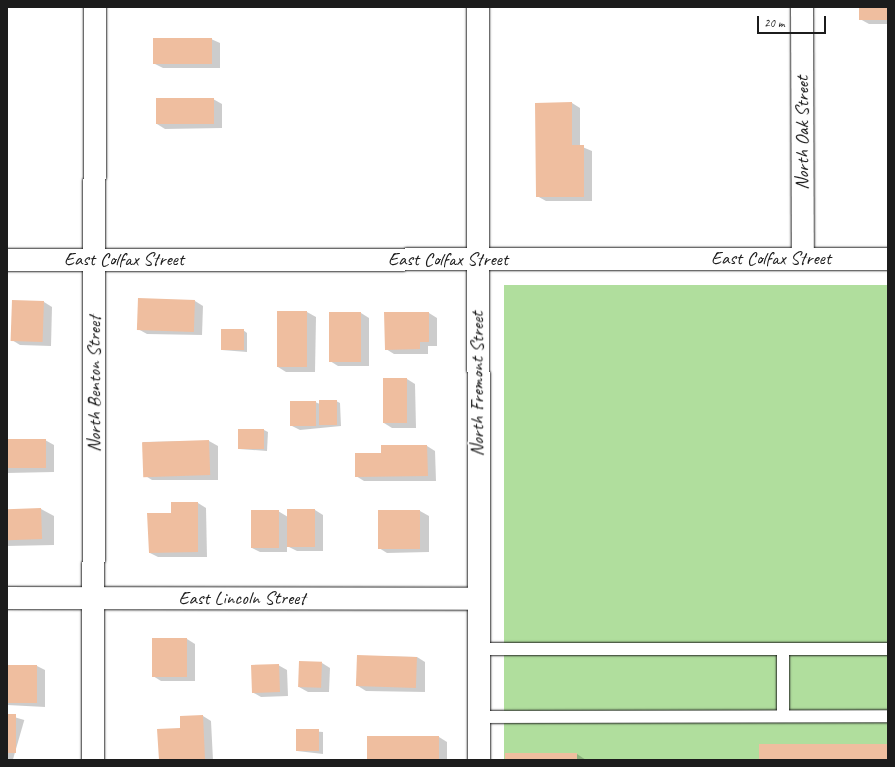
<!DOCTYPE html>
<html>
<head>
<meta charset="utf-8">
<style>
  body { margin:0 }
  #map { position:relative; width:895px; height:767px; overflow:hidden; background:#fff; font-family:Caveat,sans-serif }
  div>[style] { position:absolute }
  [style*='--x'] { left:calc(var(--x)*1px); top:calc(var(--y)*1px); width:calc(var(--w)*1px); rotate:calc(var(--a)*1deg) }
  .green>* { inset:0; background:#b0de9d; transform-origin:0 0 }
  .shadow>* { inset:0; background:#0003; transform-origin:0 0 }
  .building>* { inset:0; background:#efbe9f; transform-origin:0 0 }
  .roads { filter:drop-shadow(0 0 1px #1c1c1c) drop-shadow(0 0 1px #1c1c1c) }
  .service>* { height:12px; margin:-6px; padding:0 6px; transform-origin:6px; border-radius:6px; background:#fff }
  .minor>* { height:22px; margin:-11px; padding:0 11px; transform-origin:11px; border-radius:11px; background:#fff }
  .tertiary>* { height:22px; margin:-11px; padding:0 11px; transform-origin:11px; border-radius:11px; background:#fff }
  span { translate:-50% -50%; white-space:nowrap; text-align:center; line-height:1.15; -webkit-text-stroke:3.5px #fff; paint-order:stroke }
  .street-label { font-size:19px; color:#1c1c1c }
  .frame { position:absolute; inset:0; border:8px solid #1c1c1c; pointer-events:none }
  .scale { position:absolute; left:757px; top:16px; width:69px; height:18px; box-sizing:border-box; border:2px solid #1c1c1c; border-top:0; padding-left:5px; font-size:12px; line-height:14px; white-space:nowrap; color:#1c1c1c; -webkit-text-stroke:3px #fff; paint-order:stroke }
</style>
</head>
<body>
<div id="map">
  <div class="green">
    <i style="left:504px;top:285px;width:384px;height:475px"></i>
  </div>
  <div class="shadow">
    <i style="clip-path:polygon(860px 7px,888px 7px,888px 24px,869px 24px,860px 19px)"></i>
    <i style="clip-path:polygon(211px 39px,220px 43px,220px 68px,163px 68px,155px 64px)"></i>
    <i style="clip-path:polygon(213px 99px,222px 104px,222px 128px,165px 129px,157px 124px)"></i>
    <i style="clip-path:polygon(572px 103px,580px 108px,580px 146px,592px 151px,592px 201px,546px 201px,537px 196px)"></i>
    <i style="clip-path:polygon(195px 301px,203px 306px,202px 335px,147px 334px,138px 329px)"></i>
    <i style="clip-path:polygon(44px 302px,52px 307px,51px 346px,20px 345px,12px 340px)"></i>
    <i style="clip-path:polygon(278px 312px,307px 312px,316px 317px,315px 372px,286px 372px,278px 367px)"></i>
    <i style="clip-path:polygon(361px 313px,369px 318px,369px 366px,338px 366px,330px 361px)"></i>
    <i style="clip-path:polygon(429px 313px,437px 318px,437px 346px,428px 346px,428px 354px,394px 354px,386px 349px)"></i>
    <i style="clip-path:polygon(243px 330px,247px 333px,247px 352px,222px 350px)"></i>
    <i style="clip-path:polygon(407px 379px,415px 384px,416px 428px,392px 428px,384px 423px)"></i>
    <i style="clip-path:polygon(336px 401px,340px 403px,341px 426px,300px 430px,292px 426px,315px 402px,320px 404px)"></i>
    <i style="clip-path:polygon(264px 430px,268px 432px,267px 451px,239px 449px)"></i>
    <i style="clip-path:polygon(7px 440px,45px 440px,54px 445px,54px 472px,7px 473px)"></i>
    <i style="clip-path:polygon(209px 441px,218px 446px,218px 480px,152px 480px,144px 475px,143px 442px)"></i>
    <i style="clip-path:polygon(427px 446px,435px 451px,436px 481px,364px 481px,356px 476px,382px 454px)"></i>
    <i style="clip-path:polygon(198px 503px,206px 508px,207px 557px,158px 557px,150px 553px,172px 514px)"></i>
    <i style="clip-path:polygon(41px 509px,54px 516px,54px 545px,7px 546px,7px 510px)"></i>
    <i style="clip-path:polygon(315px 510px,323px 515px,323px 551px,297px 551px,287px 546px,287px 552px,260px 552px,252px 548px,278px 511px,288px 517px)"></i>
    <i style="clip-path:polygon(379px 511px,420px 511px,429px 516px,429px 552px,387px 553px,379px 548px)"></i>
    <i style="clip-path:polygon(153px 639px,187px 639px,195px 644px,195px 681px,161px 681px,153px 676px)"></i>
    <i style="clip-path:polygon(358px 656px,417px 657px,425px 662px,425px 692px,366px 691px,358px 686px)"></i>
    <i style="clip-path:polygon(322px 663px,330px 668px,329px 692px,308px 692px,299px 687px)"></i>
    <i style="clip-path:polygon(278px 665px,287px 670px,288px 696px,261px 697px,252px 692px)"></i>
    <i style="clip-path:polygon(7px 666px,37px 666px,45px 670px,45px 707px,7px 705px)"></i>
    <i style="left:7px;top:715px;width:18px;height:42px;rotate:16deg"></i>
    <i style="clip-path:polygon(203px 716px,211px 721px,213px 760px,160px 760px,158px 730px,181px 729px)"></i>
    <i style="clip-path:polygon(297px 730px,323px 732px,323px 754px,297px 751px)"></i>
    <i style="clip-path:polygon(439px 737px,447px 742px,447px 760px,369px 760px)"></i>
    <i style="clip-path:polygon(577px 754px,586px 760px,506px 760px)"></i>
  </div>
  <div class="building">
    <i style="left:859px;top:7px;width:28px;height:13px"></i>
    <i style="left:153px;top:38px;width:59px;height:26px"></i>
    <i style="left:214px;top:98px;width:26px;height:58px;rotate:90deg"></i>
    <i style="clip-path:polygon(572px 102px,572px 145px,584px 145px,584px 197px,536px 197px,535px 103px)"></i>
    <i style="left:138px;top:298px;width:57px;height:32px;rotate:2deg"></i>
    <i style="left:12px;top:300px;width:32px;height:41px;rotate:2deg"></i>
    <i style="left:277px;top:311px;width:30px;height:56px"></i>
    <i style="left:329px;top:312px;width:32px;height:50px"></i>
    <i style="clip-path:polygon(384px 312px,429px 312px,429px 342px,420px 342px,420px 349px,385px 350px)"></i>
    <i style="left:221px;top:329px;width:23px;height:21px"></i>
    <i style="left:383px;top:378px;width:24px;height:45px"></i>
    <i style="left:337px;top:400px;width:25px;height:18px;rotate:90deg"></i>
    <i style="left:290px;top:401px;width:26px;height:25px"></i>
    <i style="left:238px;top:429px;width:26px;height:20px"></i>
    <i style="left:7px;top:439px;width:39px;height:29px"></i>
    <i style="left:209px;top:440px;width:35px;height:67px;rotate:88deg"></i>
    <i style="clip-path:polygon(381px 445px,427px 445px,428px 476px,355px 477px,355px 453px,381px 453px)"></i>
    <i style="clip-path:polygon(171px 502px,198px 502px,198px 552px,149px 553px,147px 513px,171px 513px)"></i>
    <i style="left:41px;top:508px;width:31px;height:34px;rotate:88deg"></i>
    <i style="left:287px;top:509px;width:28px;height:38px"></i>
    <i style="left:251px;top:510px;width:28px;height:38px"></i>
    <i style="left:378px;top:510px;width:42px;height:39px"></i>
    <i style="left:152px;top:638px;width:35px;height:39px"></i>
    <i style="left:357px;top:655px;width:60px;height:31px;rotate:2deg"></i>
    <i style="left:299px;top:661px;width:23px;height:26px;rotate:2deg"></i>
    <i style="left:279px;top:664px;width:28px;height:28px;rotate:88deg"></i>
    <i style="left:7px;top:665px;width:30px;height:38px"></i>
    <i style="left:7px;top:714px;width:9px;height:39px"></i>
    <i style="clip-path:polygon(203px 715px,205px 759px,159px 760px,157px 729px,180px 728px,180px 716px)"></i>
    <i style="left:296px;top:729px;width:23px;height:22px"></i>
    <i style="left:439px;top:736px;width:24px;height:72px;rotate:90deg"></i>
    <i style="left:888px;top:744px;width:16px;height:129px;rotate:90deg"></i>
    <i style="left:505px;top:753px;width:72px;height:7px"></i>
  </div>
  <div class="roads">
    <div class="service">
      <i style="--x:478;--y:649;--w:410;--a:0"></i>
      <i style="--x:783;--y:649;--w:67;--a:90"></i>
      <i style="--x:478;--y:717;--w:410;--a:-0.1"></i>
    </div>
    <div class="minor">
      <i style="--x:478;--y:7;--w:753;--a:89.92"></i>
      <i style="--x:802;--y:7;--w:252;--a:89.8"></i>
      <i style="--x:7;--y:598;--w:471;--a:0.1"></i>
      <i style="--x:93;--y:760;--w:753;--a:-89.85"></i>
    </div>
    <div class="tertiary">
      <i style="--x:7;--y:260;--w:881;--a:-0.07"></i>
    </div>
  </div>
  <div class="street-label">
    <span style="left:803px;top:133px;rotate:-90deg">North Oak Street</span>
    <span style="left:771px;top:259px">East Colfax Street</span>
    <span style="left:124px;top:260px">East Colfax Street</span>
    <span style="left:448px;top:260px">East Colfax Street</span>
    <span style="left:95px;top:384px;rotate:-90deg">North Benton Street</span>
    <span style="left:478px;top:384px;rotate:-90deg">North Fremont Street</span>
    <span style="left:242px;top:599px">East Lincoln Street</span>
  </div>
  <div class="frame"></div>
  <div class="scale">20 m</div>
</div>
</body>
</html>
